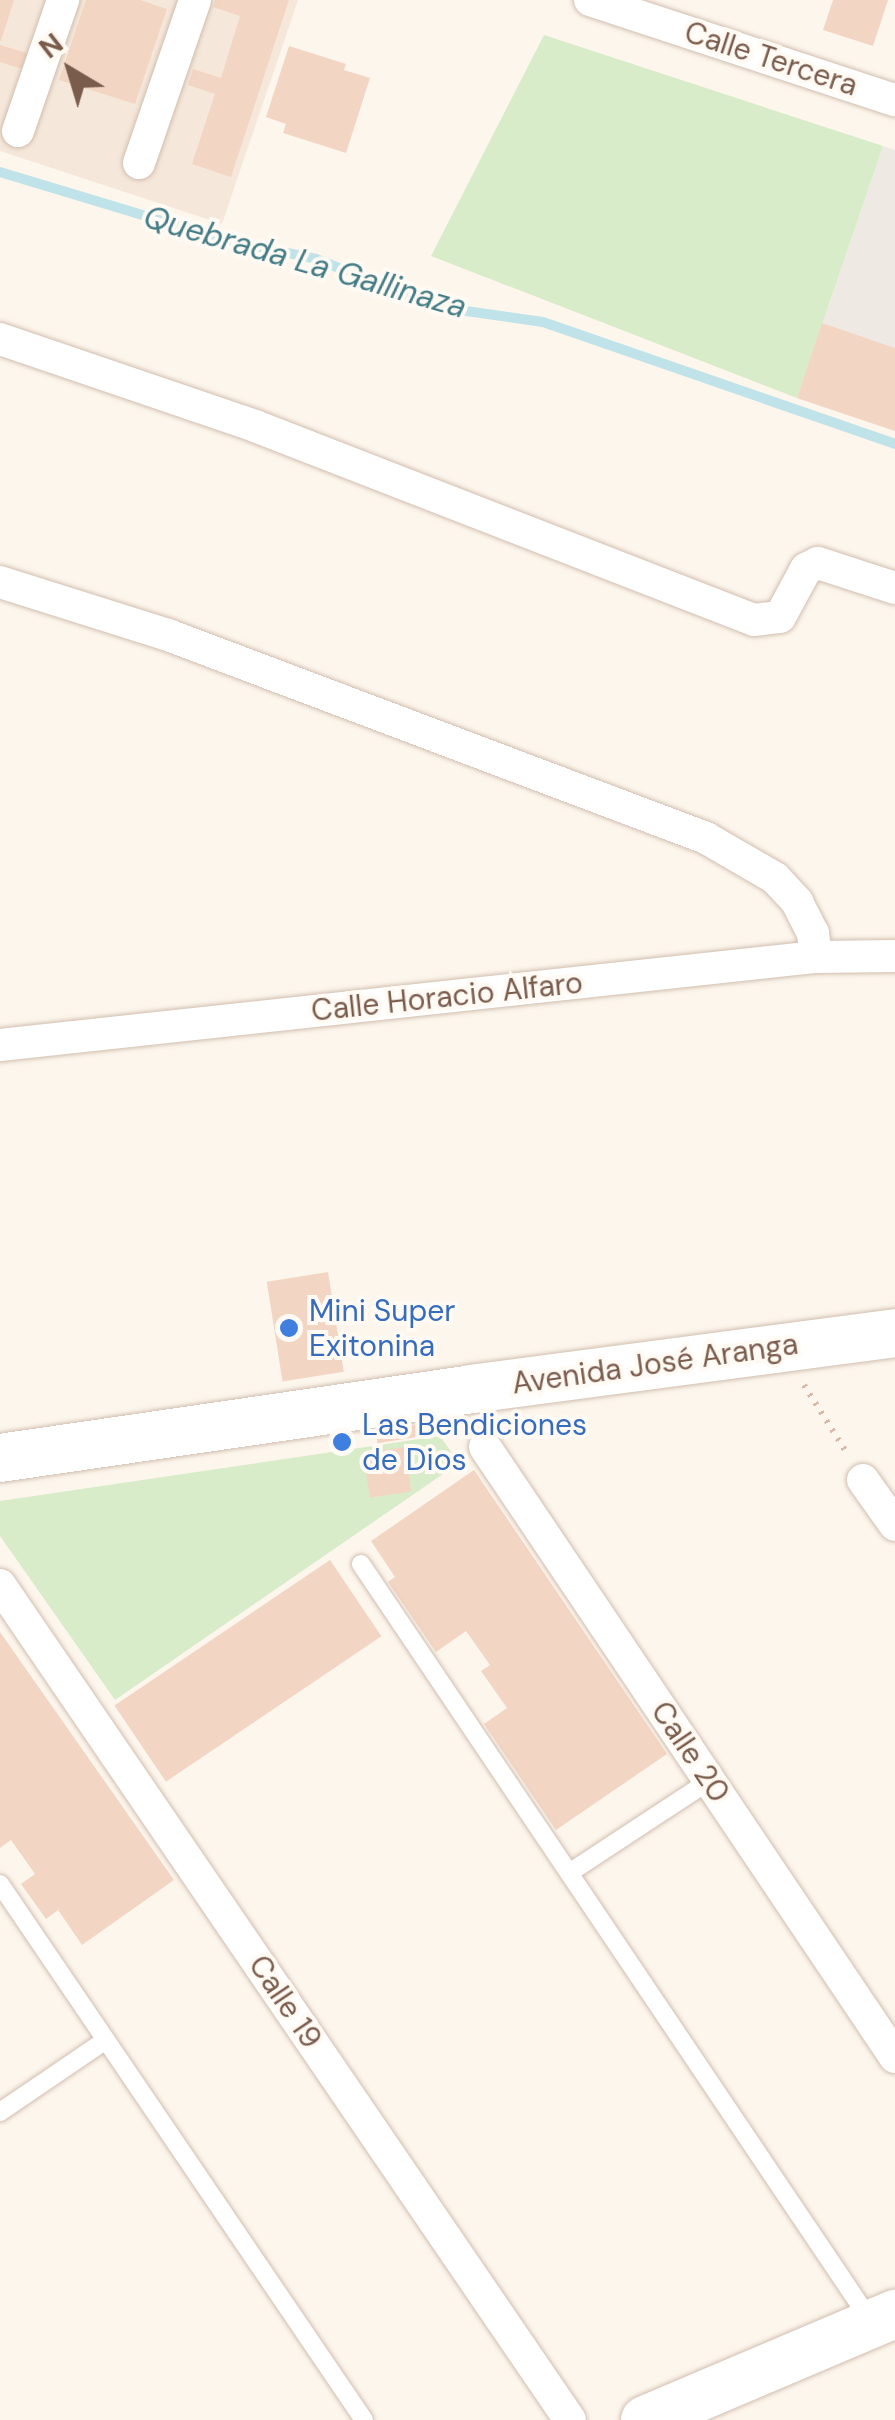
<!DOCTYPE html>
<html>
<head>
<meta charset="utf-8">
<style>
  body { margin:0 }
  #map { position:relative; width:895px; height:2420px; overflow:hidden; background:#fdf6ec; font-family:"DM Sans",sans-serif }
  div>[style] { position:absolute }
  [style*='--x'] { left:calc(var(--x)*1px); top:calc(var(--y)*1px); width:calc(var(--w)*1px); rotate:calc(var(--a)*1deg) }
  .residential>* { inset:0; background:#f5e8da }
  .industrial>* { inset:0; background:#efe9e4 }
  .green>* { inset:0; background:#d8ecc9 }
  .stream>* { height:10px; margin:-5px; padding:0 5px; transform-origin:5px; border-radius:5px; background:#bfe3e8 }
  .building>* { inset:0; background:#f3d5c3; transform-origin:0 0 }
  .path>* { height:6px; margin-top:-3px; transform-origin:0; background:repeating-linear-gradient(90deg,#d9b8a5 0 2.5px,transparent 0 10.5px) }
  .roads { filter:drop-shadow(0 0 2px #d1beb0) drop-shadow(0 0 2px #d1beb0) }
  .lane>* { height:18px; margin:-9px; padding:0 9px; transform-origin:9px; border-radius:9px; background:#fff }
  .street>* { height:32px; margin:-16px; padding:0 16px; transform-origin:16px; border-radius:16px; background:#fff }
  .secondary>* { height:48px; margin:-24px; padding:0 24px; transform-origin:24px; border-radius:24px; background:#fff }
  .dots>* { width:28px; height:28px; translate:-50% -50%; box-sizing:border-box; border:5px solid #fffaf3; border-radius:50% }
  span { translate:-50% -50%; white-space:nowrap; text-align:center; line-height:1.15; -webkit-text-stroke:8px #fffaf3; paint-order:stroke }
  .street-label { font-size:30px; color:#7a5c4d }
  .shop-label { font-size:30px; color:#366cbe }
  .left { translate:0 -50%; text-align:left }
  .water-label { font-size:32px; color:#437c86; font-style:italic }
  .north { position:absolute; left:20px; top:20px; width:100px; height:100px; -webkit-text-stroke:8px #fffaf3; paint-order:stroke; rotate:322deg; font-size:28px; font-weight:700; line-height:40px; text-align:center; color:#7a5c4d }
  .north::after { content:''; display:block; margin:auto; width:35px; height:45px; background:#7a5c4d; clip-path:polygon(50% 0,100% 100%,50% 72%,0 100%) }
</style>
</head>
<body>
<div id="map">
  <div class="residential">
    <i style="clip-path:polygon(0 0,298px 0,222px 224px,0 151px)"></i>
  </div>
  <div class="industrial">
    <i style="clip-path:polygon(883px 146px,895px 150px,895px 431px,797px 398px)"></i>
  </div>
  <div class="green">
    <i style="clip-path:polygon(544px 35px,883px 146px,797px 398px,431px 256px)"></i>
    <i style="clip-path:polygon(440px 1436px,459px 1463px,115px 1700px,0 1536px,0 1501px)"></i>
  </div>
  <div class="stream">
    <i style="--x:0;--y:172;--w:232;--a:16.8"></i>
    <i style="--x:222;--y:239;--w:96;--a:12"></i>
    <i style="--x:316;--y:259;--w:131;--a:21.5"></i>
    <i style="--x:438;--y:307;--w:106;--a:8.1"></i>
    <i style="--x:543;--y:322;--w:373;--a:19.1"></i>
  </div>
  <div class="building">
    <i style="clip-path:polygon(0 0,14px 0,1px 41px,0 41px)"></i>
    <i style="clip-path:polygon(86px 0,140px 0,167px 9px,135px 104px,59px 80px)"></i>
    <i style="clip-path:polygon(215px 0,289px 0,231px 177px,192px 164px,215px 94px,188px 85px,193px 69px,221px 78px,240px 16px,213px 7px)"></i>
    <i style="clip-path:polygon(833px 0,888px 0,873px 46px,823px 30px)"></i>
    <i style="clip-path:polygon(0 45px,27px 53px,22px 69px,0 62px)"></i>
    <i style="clip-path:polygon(289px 46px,346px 64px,344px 70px,370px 78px,346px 153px,283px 133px,286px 124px,266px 117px)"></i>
    <i style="clip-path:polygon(822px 323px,895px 348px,895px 431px,797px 398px)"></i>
    <i style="left:328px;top:1272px;width:101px;height:62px;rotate:81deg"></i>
    <i style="left:429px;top:1423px;width:12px;height:54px;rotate:81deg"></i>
    <i style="left:353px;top:1435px;width:12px;height:22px;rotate:81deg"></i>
    <i style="left:405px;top:1447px;width:45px;height:42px;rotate:82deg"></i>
    <i style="clip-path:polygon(474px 1470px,667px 1754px,556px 1830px,484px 1724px,507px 1708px,481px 1671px,490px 1665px,466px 1631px,436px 1652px,388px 1582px,395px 1577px,371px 1541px)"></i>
    <i style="left:330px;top:1560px;width:92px;height:260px;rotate:56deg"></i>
    <i style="clip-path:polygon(0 1632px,174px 1880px,82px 1945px,58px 1910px,46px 1919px,21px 1884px,35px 1874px,11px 1840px,0 1848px)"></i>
  </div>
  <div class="path">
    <i style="--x:804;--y:1385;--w:83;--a:57.8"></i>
  </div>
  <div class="roads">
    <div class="lane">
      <i style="--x:361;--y:1564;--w:915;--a:56.05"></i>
      <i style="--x:569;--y:1873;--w:168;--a:-33.3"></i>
      <i style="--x:0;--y:1884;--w:648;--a:55.82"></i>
      <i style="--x:0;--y:2112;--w:128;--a:-34.2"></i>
    </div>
    <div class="street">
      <i style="--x:590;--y:0;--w:321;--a:18.2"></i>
      <i style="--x:18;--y:131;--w:139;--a:-71"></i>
      <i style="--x:139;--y:163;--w:172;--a:-71"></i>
      <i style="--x:0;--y:339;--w:269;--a:18.8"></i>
      <i style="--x:255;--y:426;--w:535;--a:21.24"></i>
      <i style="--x:754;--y:620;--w:26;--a:-7"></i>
      <i style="--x:780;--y:617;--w:55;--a:-61.6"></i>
      <i style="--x:806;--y:569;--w:13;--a:-27"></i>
      <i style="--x:818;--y:563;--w:81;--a:18"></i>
      <i style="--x:0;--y:582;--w:176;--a:17.5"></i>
      <i style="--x:168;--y:635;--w:575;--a:20.67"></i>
      <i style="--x:706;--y:838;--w:80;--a:30.1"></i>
      <i style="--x:775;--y:878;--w:33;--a:47"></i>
      <i style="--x:797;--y:902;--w:35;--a:63"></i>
      <i style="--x:813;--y:933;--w:24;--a:83"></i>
      <i style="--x:0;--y:1045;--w:821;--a:-6.16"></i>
      <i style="--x:816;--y:957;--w:79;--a:-0.7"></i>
      <i style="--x:485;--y:1447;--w:735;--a:56.09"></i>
      <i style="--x:863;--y:1480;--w:55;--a:54.6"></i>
      <i style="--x:0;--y:1585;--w:1011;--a:55.68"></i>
    </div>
    <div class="secondary">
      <i style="--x:0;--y:1458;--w:476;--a:-8.3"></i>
      <i style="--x:471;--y:1389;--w:428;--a:-7.5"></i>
      <i style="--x:645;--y:2420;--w:272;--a:-23"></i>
    </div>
  </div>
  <div class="dots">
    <i style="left:289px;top:1328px;background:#3f7fe0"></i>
    <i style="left:342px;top:1442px;background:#3f7fe0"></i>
  </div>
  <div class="street-label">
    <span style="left:771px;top:59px;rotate:18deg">Calle Tercera</span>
    <span style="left:447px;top:997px;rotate:-6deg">Calle Horacio Alfaro</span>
    <span style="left:655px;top:1364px;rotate:-8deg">Avenida José Aranga</span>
    <span style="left:690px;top:1752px;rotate:56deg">Calle 20</span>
    <span style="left:285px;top:2002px;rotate:56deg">Calle 19</span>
  </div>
  <div class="shop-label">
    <span class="left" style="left:309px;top:1328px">Mini Super<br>Exitonina</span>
    <span class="left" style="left:362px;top:1442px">Las Bendiciones<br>de Dios</span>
  </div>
  <div class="water-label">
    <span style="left:305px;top:262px;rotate:16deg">Quebrada La Gallinaza</span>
  </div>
  <div class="north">N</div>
</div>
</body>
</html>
